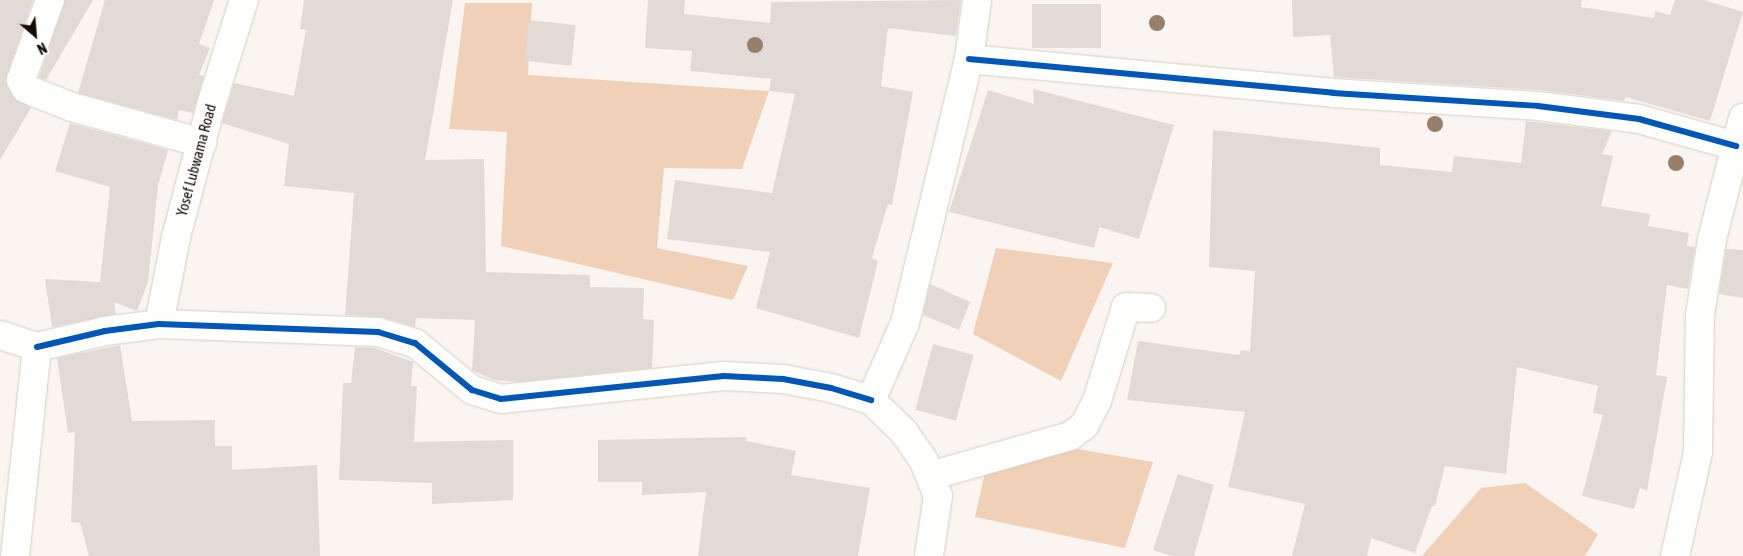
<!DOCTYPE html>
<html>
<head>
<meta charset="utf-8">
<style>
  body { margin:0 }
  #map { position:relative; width:1743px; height:556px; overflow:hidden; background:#faf5f0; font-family:"Asap Condensed",sans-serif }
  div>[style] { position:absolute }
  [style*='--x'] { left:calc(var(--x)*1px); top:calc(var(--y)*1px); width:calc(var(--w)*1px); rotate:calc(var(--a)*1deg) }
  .forest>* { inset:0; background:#f0d0b6 }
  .building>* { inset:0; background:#e2dbd5; transform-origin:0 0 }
  .roads { filter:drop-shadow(0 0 1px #d5cec8) drop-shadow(0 0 1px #d5cec8) }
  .street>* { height:28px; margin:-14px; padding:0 14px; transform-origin:14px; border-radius:14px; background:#fefefd }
  .cycleway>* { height:6px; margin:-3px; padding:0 3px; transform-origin:3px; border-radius:3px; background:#0057b8 }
  .trees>* { width:16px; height:16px; margin:-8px; border-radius:50%; background:#96806c }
  span { translate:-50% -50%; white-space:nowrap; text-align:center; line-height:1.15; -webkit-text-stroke:4px #fff; paint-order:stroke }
  .street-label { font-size:15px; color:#130b06 }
  .north { position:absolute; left:10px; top:10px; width:50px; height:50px; -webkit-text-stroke:4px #fff; paint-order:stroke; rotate:153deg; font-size:14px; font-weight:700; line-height:20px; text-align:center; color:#130b06 }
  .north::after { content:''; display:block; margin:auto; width:18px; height:22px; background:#130b06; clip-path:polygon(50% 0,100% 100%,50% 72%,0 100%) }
</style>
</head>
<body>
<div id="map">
  <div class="forest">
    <i style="clip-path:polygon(465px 3px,532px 3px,528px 75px,769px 91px,742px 169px,664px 168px,657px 248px,748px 266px,733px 300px,501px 246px,507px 132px,449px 129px)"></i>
    <i style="clip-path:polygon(996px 248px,1113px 263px,1061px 381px,973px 334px)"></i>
    <i style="clip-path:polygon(1066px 447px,1153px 462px,1125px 548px,975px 517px,986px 468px)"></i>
    <i style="clip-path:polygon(1525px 483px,1598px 534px,1585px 556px,1422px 556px,1481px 488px)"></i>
  </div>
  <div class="building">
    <i style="clip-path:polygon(0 0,33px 0,5px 81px,13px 97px,31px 108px,0 160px)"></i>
    <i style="clip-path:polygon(65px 0,93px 0,46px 80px,39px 77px)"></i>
    <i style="clip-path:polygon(105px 0,214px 0,199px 44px,210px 48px,199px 75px,204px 76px,193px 113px,179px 110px,177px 120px,78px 93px)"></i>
    <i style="clip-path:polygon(304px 0,453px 0,425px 160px,484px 159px,486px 272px,590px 275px,590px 287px,644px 288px,643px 319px,654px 320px,652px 368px,518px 382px,494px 380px,472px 370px,475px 320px,416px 318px,415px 327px,382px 317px,345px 315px,354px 193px,284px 186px,289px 144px,222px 123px,234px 83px,294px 96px,306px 30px,300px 29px)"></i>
    <i style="clip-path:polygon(648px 0,685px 0,684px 14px,770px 23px,771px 2px,961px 0,956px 36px,888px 28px,881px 86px,913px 92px,892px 205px,888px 204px,872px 258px,878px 261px,859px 338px,756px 308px,770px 252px,667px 239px,675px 180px,772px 193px,795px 94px,769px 91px,771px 79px,690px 71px,692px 51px,645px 48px)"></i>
    <i style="clip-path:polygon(1292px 0,1582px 0,1581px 7px,1654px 18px,1655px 11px,1670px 15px,1675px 0,1704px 0,1743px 12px,1710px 121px,1626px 97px,1624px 101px,1539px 90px,1334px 77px,1330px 35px,1293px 37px)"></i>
    <i style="left:1032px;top:4px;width:69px;height:44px"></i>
    <i style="left:529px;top:20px;width:47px;height:41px;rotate:6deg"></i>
    <i style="clip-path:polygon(1033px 89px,1174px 125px,1139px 239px,1099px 227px,1094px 248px,949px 212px,988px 90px,1034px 104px)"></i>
    <i style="clip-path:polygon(1526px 121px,1612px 131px,1602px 154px,1613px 156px,1601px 206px,1650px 214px,1648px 226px,1689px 233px,1687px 246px,1695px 247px,1688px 289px,1667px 285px,1656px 375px,1667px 377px,1647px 491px,1640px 488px,1634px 509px,1582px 496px,1603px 415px,1593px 413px,1598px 386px,1517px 367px,1506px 474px,1445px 466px,1435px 506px,1432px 506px,1415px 553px,1371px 538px,1367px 556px,1292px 556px,1305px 504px,1228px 487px,1245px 412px,1127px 400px,1138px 341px,1239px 355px,1241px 350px,1250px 351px,1255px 271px,1209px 267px,1213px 130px,1380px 148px,1380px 165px,1452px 172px,1454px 156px,1521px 163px)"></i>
    <i style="clip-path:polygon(70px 123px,168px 150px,158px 186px,148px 282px,137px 311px,114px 302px,116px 314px,52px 327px,45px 279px,100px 282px,110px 187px,55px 171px)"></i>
    <i style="clip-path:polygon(1726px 249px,1743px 250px,1743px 298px,1719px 294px)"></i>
    <i style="clip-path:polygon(930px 284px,970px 302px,959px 330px,923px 315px)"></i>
    <i style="left:933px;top:344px;width:42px;height:68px;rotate:15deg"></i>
    <i style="clip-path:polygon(120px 345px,132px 421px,215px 420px,215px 446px,232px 446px,232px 470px,317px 465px,320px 556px,89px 556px,80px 523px,71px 522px,75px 432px,68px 433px,57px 358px)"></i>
    <i style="clip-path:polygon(355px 347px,375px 348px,413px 362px,411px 386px,417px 386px,414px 442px,513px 440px,513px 500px,432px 504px,432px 483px,339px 480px,343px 383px,351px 383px)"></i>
    <i style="clip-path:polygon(746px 437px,746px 441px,796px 451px,791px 475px,870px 488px,858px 556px,698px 556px,706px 492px,642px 495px,642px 482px,598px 482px,598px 440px)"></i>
    <i style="clip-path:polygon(1178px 474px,1214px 485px,1194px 556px,1172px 556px,1153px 550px)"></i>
  </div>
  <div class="roads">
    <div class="street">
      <i style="--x:50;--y:0;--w:85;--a:109.9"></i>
      <i style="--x:21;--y:80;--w:10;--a:61"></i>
      <i style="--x:26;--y:89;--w:49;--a:21.4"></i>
      <i style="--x:72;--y:107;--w:135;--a:15.5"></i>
      <i style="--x:969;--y:59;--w:366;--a:5.3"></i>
      <i style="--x:1333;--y:93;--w:205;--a:3.6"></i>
      <i style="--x:1538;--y:106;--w:102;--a:7.3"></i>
      <i style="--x:1639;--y:119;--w:101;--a:15.6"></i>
      <i style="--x:159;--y:324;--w:89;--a:-78.9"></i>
      <i style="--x:176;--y:237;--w:137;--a:-75.1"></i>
      <i style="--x:211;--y:105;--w:110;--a:-72.6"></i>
      <i style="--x:0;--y:335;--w:39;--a:18"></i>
      <i style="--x:37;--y:347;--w:210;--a:96"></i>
      <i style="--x:37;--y:347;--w:70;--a:-13.2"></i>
      <i style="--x:105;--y:331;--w:54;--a:-7.4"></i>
      <i style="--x:159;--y:324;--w:219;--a:2.1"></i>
      <i style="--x:378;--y:332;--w:39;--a:17"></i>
      <i style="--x:415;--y:343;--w:74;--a:39.5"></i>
      <i style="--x:472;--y:390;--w:30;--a:17"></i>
      <i style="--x:501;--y:399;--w:224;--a:-5.9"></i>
      <i style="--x:724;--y:376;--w:59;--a:2.9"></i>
      <i style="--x:783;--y:379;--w:49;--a:10.6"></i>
      <i style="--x:831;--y:388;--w:42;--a:16.7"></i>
      <i style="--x:930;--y:476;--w:146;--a:-15.9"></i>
      <i style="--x:1070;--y:436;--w:17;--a:-36"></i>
      <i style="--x:1084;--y:426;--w:28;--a:-63"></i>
      <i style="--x:1097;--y:401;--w:98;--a:-72.9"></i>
      <i style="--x:1126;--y:307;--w:25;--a:2"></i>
      <i style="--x:929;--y:556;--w:61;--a:-81.5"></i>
      <i style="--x:938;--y:496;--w:38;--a:-112"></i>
      <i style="--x:924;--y:461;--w:35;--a:-125"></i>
      <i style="--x:904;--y:432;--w:46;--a:-135.9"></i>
      <i style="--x:871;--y:400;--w:84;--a:-66.2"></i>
      <i style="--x:905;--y:323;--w:272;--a:-76.4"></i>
      <i style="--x:969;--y:59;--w:60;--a:-82.3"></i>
      <i style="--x:1675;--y:556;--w:107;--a:-77.5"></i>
      <i style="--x:1698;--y:452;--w:137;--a:-89.2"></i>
      <i style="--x:1700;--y:315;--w:77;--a:-81"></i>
      <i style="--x:1712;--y:239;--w:125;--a:-75.6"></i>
    </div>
  </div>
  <div class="cycleway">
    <i style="--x:969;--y:59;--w:366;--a:5.3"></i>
    <i style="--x:1333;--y:93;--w:205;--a:3.6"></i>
    <i style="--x:1538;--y:106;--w:102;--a:7.3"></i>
    <i style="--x:1639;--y:119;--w:101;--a:15.6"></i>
    <i style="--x:37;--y:347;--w:70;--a:-13.2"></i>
    <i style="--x:105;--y:331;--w:54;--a:-7.4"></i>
    <i style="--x:159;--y:324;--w:219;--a:2.1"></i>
    <i style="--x:378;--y:332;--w:39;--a:17"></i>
    <i style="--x:415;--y:343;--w:74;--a:39.5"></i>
    <i style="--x:472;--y:390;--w:30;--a:17"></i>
    <i style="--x:501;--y:399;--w:224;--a:-5.9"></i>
    <i style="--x:724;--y:376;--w:59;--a:2.9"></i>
    <i style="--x:783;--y:379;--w:49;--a:10.6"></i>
    <i style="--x:831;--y:388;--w:42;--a:16.7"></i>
  </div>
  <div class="trees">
    <i style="left:1157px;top:23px"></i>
    <i style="left:755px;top:45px"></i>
    <i style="left:1435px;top:124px"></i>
    <i style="left:1676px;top:163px"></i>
  </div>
  <div class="street-label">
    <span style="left:196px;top:160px;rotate:-75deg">Yosef Lubwama Road</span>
  </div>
  <div class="north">N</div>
</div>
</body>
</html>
